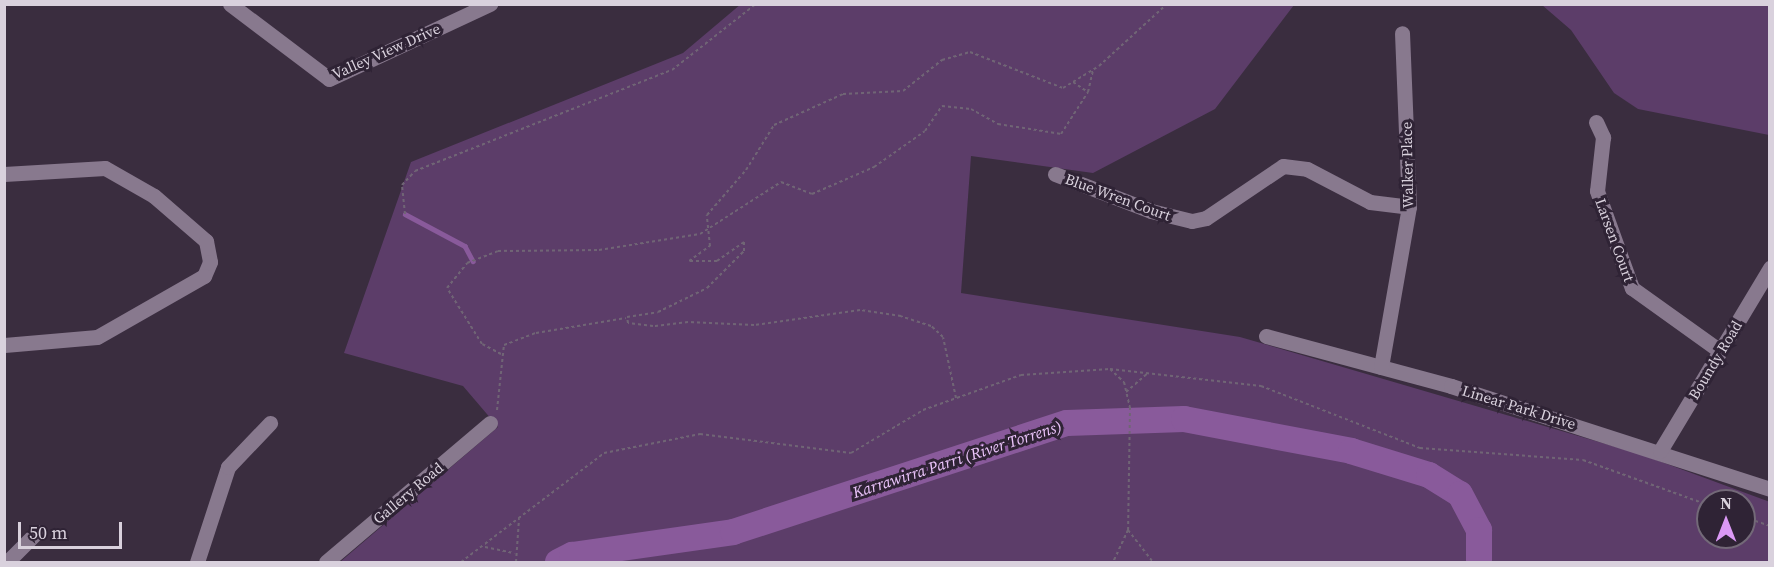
<!DOCTYPE html>
<html>
<head>
<meta charset="utf-8">
<style>
  body { margin:0 }
  #map { position:relative; width:1774px; height:567px; overflow:hidden; background:#3a2d3f; font-family:"Source Serif 4",serif }
  div>[style] { position:absolute }
  [style*='--x'] { left:calc(var(--x)*1px); top:calc(var(--y)*1px); width:calc(var(--w)*1px); rotate:calc(var(--a)*1deg) }
  .green>* { inset:0; background:#5c3d69 }
  .stream>* { height:4.5px; margin:-2.25px; padding:0 2.25px; transform-origin:2.25px; border-radius:2.25px; background:#895a9b }
  .river>* { height:26px; margin:-13px; padding:0 13px; transform-origin:13px; border-radius:13px; background:#895a9b }
  .path>* { height:2px; margin-top:-1px; transform-origin:0; background:repeating-linear-gradient(90deg,#706575 0 3px,transparent 0 6px) }
  .minor>* { height:15px; margin:-7.5px; padding:0 7.5px; transform-origin:7.5px; border-radius:7.5px; background:#88798e }
  span { translate:-50% -50%; white-space:nowrap; text-align:center; line-height:1.15; -webkit-text-stroke:6px #2f2335; paint-order:stroke }
  .street-label { font-size:15px; color:#d9d1dd }
  .water-label { font-size:16px; color:#ecc5fc; font-style:italic }
  .frame { position:absolute; inset:0; border:6px solid #d9d1dd; pointer-events:none }
  .north { position:absolute; left:1696px; top:489px; width:60px; height:60px; box-sizing:border-box; background:#2f2335; border:2px solid #736978; border-radius:50%; rotate:0deg; font-size:16px; font-weight:700; line-height:24px; text-align:center; color:#d9d1dd }
  .north::after { content:''; display:block; margin:auto; width:21px; height:27px; background:#db99f5; clip-path:polygon(50% 0,100% 100%,50% 72%,0 100%) }
  .scale { position:absolute; left:18px; top:522px; width:104px; height:27px; box-sizing:border-box; border:3px solid #d9d1dd; border-top:0; padding-left:8px; font-size:18px; line-height:21px; white-space:nowrap; color:#d9d1dd; -webkit-text-stroke:4px #2f2335; paint-order:stroke }
</style>
</head>
<body>
<div id="map">
  <div class="green">
    <i style="clip-path:polygon(evenodd,741px 4px,1294px 5px,1215px 109px,1093px 173px,971px 156px,961px 293px,1240px 337px,1640px 454px,1770px 502px,1769px 562px,340px 562px,498px 427px,463px 386px,344px 353px,411px 162px,683px 53px,741px 4px,1708px 501px,1744px 501px,1744px 537px,1708px 537px,1708px 501px)"></i>
    <i style="clip-path:polygon(1542px 5px,1769px 5px,1769px 135px,1638px 109px,1614px 93px,1571px 30px)"></i>
  </div>
  <div class="stream">
    <i style="--x:405;--y:214;--w:68;--a:28.1"></i>
    <i style="--x:465;--y:246;--w:17;--a:62"></i>
  </div>
  <div class="river">
    <i style="--x:558;--y:562;--w:16;--a:-27"></i>
    <i style="--x:572;--y:555;--w:163;--a:-8.1"></i>
    <i style="--x:733;--y:532;--w:351;--a:-18.1"></i>
    <i style="--x:1067;--y:423;--w:117;--a:-2"></i>
    <i style="--x:1184;--y:419;--w:170;--a:10.8"></i>
    <i style="--x:1351;--y:451;--w:82;--a:17.1"></i>
    <i style="--x:1429;--y:475;--w:36;--a:32"></i>
    <i style="--x:1460;--y:494;--w:41;--a:62.2"></i>
    <i style="--x:1479;--y:530;--w:32;--a:90"></i>
  </div>
  <div class="path">
    <i style="--x:1723;--y:4;--w:30;--a:0"></i>
    <i style="--x:1073;--y:82;--w:18;--a:34"></i>
    <i style="--x:405;--y:214;--w:29;--a:-96"></i>
    <i style="--x:402;--y:185;--w:19;--a:-47"></i>
    <i style="--x:415;--y:171;--w:276;--a:-21.5"></i>
    <i style="--x:672;--y:70;--w:107;--a:-38.2"></i>
    <i style="--x:501;--y:354;--w:21;--a:-152"></i>
    <i style="--x:482;--y:344;--w:66;--a:-122"></i>
    <i style="--x:447;--y:288;--w:32;--a:-51"></i>
    <i style="--x:467;--y:263;--w:33;--a:-21"></i>
    <i style="--x:498;--y:251;--w:101;--a:-0.6"></i>
    <i style="--x:599;--y:250;--w:102;--a:-9"></i>
    <i style="--x:700;--y:234;--w:96;--a:-32.7"></i>
    <i style="--x:781;--y:182;--w:33;--a:21"></i>
    <i style="--x:812;--y:194;--w:68;--a:-23.5"></i>
    <i style="--x:874;--y:167;--w:62;--a:-35.2"></i>
    <i style="--x:925;--y:131;--w:30;--a:-56"></i>
    <i style="--x:942;--y:106;--w:29;--a:6"></i>
    <i style="--x:971;--y:109;--w:31;--a:29"></i>
    <i style="--x:998;--y:124;--w:64;--a:9"></i>
    <i style="--x:1061;--y:134;--w:50;--a:-57.3"></i>
    <i style="--x:1088;--y:92;--w:22;--a:-77"></i>
    <i style="--x:1110;--y:369;--w:19;--a:43"></i>
    <i style="--x:1124;--y:382;--w:26;--a:77"></i>
    <i style="--x:1130;--y:407;--w:123;--a:90.9"></i>
    <i style="--x:1128;--y:530;--w:35;--a:115"></i>
    <i style="--x:1126;--y:392;--w:29;--a:-41"></i>
    <i style="--x:956;--y:398;--w:62;--a:-102"></i>
    <i style="--x:943;--y:337;--w:16;--a:-137"></i>
    <i style="--x:931;--y:326;--w:32;--a:-162"></i>
    <i style="--x:901;--y:316;--w:41;--a:-171.7"></i>
    <i style="--x:860;--y:310;--w:107;--a:171.9"></i>
    <i style="--x:754;--y:325;--w:66;--a:-177.4"></i>
    <i style="--x:688;--y:322;--w:35;--a:173"></i>
    <i style="--x:653;--y:326;--w:25;--a:-173"></i>
    <i style="--x:628;--y:323;--w:6;--a:-99"></i>
    <i style="--x:627;--y:317;--w:31;--a:-9"></i>
    <i style="--x:658;--y:312;--w:55;--a:-26.1"></i>
    <i style="--x:707;--y:288;--w:52;--a:-45"></i>
    <i style="--x:744;--y:251;--w:9;--a:-90"></i>
    <i style="--x:744;--y:242;--w:33;--a:145"></i>
    <i style="--x:717;--y:261;--w:28;--a:180"></i>
    <i style="--x:689;--y:261;--w:26;--a:-36"></i>
    <i style="--x:710;--y:246;--w:31;--a:-96"></i>
    <i style="--x:707;--y:215;--w:60;--a:-49.1"></i>
    <i style="--x:746;--y:170;--w:53;--a:-58.1"></i>
    <i style="--x:774;--y:125;--w:76;--a:-24.2"></i>
    <i style="--x:843;--y:94;--w:60;--a:-2.9"></i>
    <i style="--x:903;--y:91;--w:50;--a:-38.5"></i>
    <i style="--x:942;--y:60;--w:29;--a:-16"></i>
    <i style="--x:970;--y:52;--w:100;--a:21.2"></i>
    <i style="--x:1063;--y:88;--w:42;--a:-31.4"></i>
    <i style="--x:1099;--y:66;--w:92;--a:-42.4"></i>
    <i style="--x:497;--y:410;--w:65;--a:-83.9"></i>
    <i style="--x:504;--y:345;--w:34;--a:-21"></i>
    <i style="--x:536;--y:333;--w:91;--a:-9.5"></i>
    <i style="--x:1744;--y:517;--w:28;--a:19"></i>
    <i style="--x:1128;--y:530;--w:41;--a:52"></i>
    <i style="--x:485;--y:547;--w:30;--a:12"></i>
    <i style="--x:461;--y:562;--w:180;--a:-37.3"></i>
    <i style="--x:604;--y:453;--w:98;--a:-11.2"></i>
    <i style="--x:700;--y:434;--w:152;--a:7.2"></i>
    <i style="--x:851;--y:453;--w:84;--a:-30.8"></i>
    <i style="--x:923;--y:410;--w:104;--a:-19.7"></i>
    <i style="--x:1021;--y:375;--w:89;--a:-3.9"></i>
    <i style="--x:1110;--y:369;--w:152;--a:6.4"></i>
    <i style="--x:1261;--y:386;--w:171;--a:21.3"></i>
    <i style="--x:1420;--y:448;--w:163;--a:4.2"></i>
    <i style="--x:1583;--y:460;--w:133;--a:19.8"></i>
    <i style="--x:516;--y:562;--w:43;--a:-86"></i>
  </div>
  <div class="minor">
    <i style="--x:230;--y:4;--w:124;--a:37.1"></i>
    <i style="--x:329;--y:79;--w:178;--a:-25"></i>
    <i style="--x:1596;--y:122;--w:17;--a:65"></i>
    <i style="--x:1603;--y:137;--w:54;--a:96.3"></i>
    <i style="--x:1597;--y:191;--w:103;--a:70.2"></i>
    <i style="--x:1632;--y:288;--w:108;--a:35.6"></i>
    <i style="--x:4;--y:174;--w:101;--a:-3.4"></i>
    <i style="--x:105;--y:168;--w:56;--a:29.7"></i>
    <i style="--x:154;--y:196;--w:69;--a:40.9"></i>
    <i style="--x:206;--y:241;--w:21;--a:79"></i>
    <i style="--x:210;--y:262;--w:15;--a:113"></i>
    <i style="--x:204;--y:276;--w:123;--a:150.3"></i>
    <i style="--x:97;--y:337;--w:93;--a:175.1"></i>
    <i style="--x:1055;--y:174;--w:103;--a:21.1"></i>
    <i style="--x:1151;--y:211;--w:42;--a:13.7"></i>
    <i style="--x:1192;--y:221;--w:14;--a:-12"></i>
    <i style="--x:1206;--y:218;--w:93;--a:-34"></i>
    <i style="--x:1283;--y:166;--w:24;--a:7"></i>
    <i style="--x:1307;--y:169;--w:71;--a:27.6"></i>
    <i style="--x:1370;--y:202;--w:39;--a:7"></i>
    <i style="--x:1266;--y:336;--w:192;--a:15.1"></i>
    <i style="--x:1451;--y:386;--w:335;--a:17.9"></i>
    <i style="--x:1381;--y:367;--w:162;--a:-80.1"></i>
    <i style="--x:1409;--y:207;--w:174;--a:-92.3"></i>
    <i style="--x:1660;--y:451;--w:214;--a:-59"></i>
    <i style="--x:7;--y:562;--w:42;--a:-45"></i>
    <i style="--x:197;--y:562;--w:100;--a:-71.9"></i>
    <i style="--x:228;--y:467;--w:61;--a:-46.3"></i>
    <i style="--x:326;--y:562;--w:215;--a:-40.3"></i>
  </div>
  <div class="street-label">
    <span style="left:386px;top:51px;rotate:-24deg">Valley View Drive</span>
    <span style="left:1407px;top:165px;rotate:-91deg">Walker Place</span>
    <span style="left:1118px;top:197px;rotate:20deg">Blue Wren Court</span>
    <span style="left:1615px;top:240px;rotate:70deg">Larsen Court</span>
    <span style="left:1715px;top:360px;rotate:-59deg">Boundy Road</span>
    <span style="left:1519px;top:407px;rotate:17deg">Linear Park Drive</span>
    <span style="left:408px;top:493px;rotate:-40deg">Gallery Road</span>
  </div>
  <div class="water-label">
    <span style="left:957px;top:459px;rotate:-18deg">Karrawirra Parri (River Torrens)</span>
  </div>
  <div class="frame"></div>
  <div class="north">N</div>
  <div class="scale">50 m</div>
</div>
</body>
</html>
